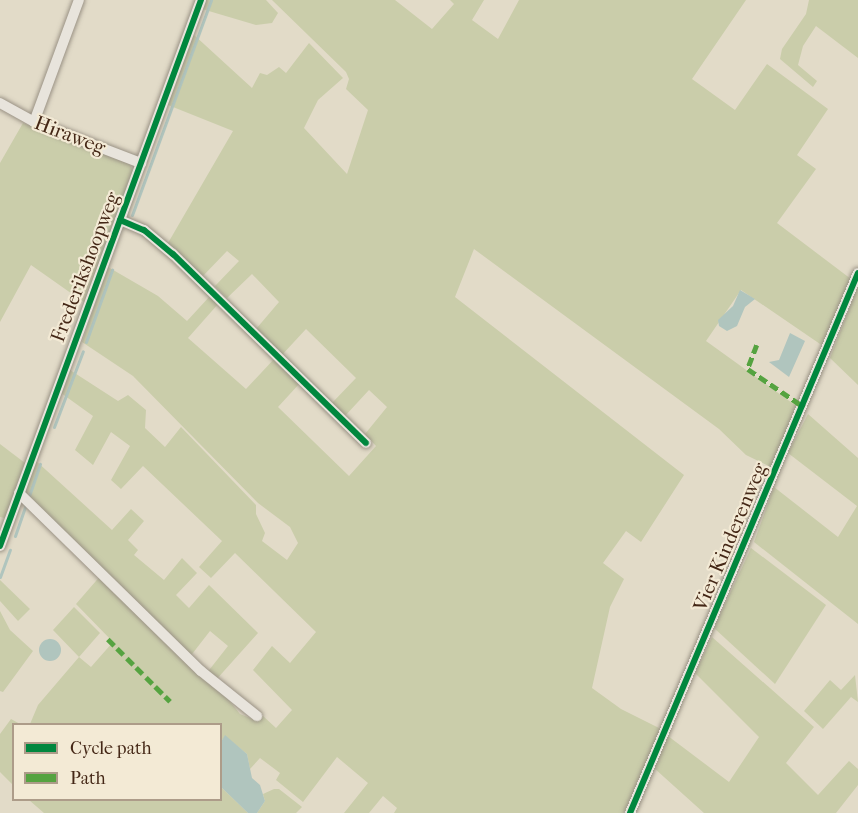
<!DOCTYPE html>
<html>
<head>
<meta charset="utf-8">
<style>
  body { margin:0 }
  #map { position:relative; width:858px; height:813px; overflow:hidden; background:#e2dbc8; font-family:"IM FELL French Canon",serif }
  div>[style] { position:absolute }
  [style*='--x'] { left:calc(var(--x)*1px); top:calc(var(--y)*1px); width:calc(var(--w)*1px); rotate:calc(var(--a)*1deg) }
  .green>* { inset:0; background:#cacdaa }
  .water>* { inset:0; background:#b0c5be }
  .round { border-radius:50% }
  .stream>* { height:3px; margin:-1.5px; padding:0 1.5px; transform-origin:1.5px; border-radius:1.5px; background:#b0c5be }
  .roads { filter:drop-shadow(0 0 2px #9a9285) drop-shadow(0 0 2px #9a9285) }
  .minor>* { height:10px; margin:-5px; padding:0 5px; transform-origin:5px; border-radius:5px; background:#e8e4dc }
  .quiet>* { height:4.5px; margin-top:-2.25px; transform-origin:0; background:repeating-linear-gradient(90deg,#55a340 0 9px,transparent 0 13.5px) }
  .cycleway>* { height:6px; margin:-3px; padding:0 3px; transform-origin:3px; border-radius:3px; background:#00873e }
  span { translate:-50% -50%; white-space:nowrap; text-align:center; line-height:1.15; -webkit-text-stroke:4.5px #f3ead5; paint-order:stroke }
  .street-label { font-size:20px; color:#442716 }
  .legend { position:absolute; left:12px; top:723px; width:210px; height:78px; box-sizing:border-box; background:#f3ead5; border:2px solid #ad9c89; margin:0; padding:8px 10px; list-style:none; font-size:18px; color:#442716 }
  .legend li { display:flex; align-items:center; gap:12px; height:30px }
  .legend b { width:30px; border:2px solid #ad9c89 }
</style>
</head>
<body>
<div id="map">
  <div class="green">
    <i style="clip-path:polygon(206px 0,266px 0,278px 13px,272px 23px,256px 25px,202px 9px)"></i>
    <i style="clip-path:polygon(272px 0,395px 0,432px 29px,454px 4px,450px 0,484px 0,472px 20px,498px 39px,519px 0,746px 0,692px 79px,735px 110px,767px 64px,828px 109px,797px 155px,816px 169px,777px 223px,851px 279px,823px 346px,741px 290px,706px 341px,799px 408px,773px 468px,746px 455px,719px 429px,474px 249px,455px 297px,684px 475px,641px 542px,626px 531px,603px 563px,624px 579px,610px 607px,592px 688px,621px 709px,661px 729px,624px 813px,394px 813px,397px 808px,383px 796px,369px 813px,344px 813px,368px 783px,337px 757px,303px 802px,276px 780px,280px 773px,260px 758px,250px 769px,247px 754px,225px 736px,221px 742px,220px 724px,30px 724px,38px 705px,79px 657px,53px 630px,74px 607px,100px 633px,79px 657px,91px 667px,113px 642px,76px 604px,102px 574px,224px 694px,240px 714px,255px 720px,263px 716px,276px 728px,292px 710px,253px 670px,272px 646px,290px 663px,316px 632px,235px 553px,211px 578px,199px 567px,222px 541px,143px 466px,121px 489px,111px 480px,130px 446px,111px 432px,93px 465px,75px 450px,93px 416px,61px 393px,70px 370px,118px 401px,128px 395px,146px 410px,145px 428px,165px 447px,181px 427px,256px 505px,256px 514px,265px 533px,262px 541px,287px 560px,298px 543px,290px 527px,258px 503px,133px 376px,82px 342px,108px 267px,158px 296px,187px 321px,210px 296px,219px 303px,188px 338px,246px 389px,275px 358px,300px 383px,278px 407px,349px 476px,376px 446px,365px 434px,387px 407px,369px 390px,345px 416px,332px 403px,356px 378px,306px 329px,281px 356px,256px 329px,279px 302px,252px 274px,227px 298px,215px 286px,239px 261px,227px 251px,202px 277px,168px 243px,233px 131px,168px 105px,193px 34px,252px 88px,260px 73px,267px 75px,279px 67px,286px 73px,309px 43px,343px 78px,318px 100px,304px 128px,347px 174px,368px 110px,346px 89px,349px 79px,346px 72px)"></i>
    <i style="clip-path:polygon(809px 0,858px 0,858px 58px,816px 26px,803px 46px,798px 65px,817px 81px,813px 87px,780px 59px,782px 49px,806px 14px)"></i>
    <i style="clip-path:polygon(23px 123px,130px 164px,133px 172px,85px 303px,31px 265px,0 322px,0 163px)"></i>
    <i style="clip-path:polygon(858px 286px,858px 385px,830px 358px)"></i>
    <i style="clip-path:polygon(808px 414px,858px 458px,858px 624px,754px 542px,774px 487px,838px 537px,857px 506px,788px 453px)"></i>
    <i style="clip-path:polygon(0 444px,25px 463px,5px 518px,0 517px)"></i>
    <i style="clip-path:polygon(35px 460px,112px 530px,131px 509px,144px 521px,128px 540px,138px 550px,134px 555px,164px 580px,182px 558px,197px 573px,176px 595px,189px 608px,209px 585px,258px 633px,215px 681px,206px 674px,228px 646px,210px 631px,189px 658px,24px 493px)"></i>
    <i style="clip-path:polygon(751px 548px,826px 605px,775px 684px,714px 628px)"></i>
    <i style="clip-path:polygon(0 580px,30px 609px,18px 621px,0 601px)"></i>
    <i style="clip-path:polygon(0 611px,10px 630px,33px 651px,3px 692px,0 691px)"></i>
    <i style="clip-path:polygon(712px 637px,814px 727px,786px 763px,818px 795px,849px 761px,858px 769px,858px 785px,836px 813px,704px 813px,654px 768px,668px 736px,729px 782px,759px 737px,695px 673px)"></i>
    <i style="clip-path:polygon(855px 675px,858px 702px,851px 697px,823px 729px,804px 711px,830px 680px,841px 690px)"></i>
    <i style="clip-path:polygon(11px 719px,20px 724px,14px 724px,13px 785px,0 772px,0 734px)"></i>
    <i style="clip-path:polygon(221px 787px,248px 813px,44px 813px,29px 800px,220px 800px)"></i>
    <i style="clip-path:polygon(274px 789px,279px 789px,302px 807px,296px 813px,257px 813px,265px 801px,263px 794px)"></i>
  </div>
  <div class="water">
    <i style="clip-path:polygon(740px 290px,755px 299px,745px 307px,737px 326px,727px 331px,719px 326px,718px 320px,733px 306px)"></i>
    <i style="clip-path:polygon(790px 333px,805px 341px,789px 377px,769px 362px,779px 360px)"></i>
    <i class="round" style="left:39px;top:639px;width:22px;height:22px"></i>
    <i style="clip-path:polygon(225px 735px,247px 754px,252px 778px,260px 785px,265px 801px,257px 813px,248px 813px,221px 787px,221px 742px)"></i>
  </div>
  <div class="stream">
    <i style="--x:132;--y:215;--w:229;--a:-69.8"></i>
    <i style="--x:86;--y:342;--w:77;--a:-70.1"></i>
    <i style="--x:54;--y:427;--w:81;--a:-69.1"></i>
    <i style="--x:29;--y:496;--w:34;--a:-71"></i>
    <i style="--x:15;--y:536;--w:34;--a:-71"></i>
    <i style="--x:0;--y:577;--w:29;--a:-70"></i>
  </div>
  <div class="roads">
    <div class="minor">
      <i style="--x:0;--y:103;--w:39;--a:29"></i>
      <i style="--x:34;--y:122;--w:115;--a:21"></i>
      <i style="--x:34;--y:122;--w:130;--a:-69.8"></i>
      <i style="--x:120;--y:220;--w:26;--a:23"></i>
      <i style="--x:144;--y:230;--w:38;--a:40"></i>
      <i style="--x:173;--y:254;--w:270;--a:44.4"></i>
      <i style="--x:19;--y:493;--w:255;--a:44.4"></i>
      <i style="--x:201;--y:671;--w:72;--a:38.8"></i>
      <i style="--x:0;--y:546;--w:582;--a:-69.79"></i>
      <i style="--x:630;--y:813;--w:586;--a:-67.11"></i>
    </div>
  </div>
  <div class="quiet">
    <i style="--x:757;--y:345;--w:26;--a:111"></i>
    <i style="--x:748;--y:369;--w:68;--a:34.2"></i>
    <i style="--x:108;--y:639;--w:88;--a:45"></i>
  </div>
  <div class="cycleway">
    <i style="--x:120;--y:220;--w:26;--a:23"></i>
    <i style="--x:144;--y:230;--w:38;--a:40"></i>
    <i style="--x:173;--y:254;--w:270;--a:44.4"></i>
    <i style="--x:0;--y:546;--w:582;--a:-69.79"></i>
    <i style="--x:630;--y:813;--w:586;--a:-67.11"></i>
  </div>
  <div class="street-label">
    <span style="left:70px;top:135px;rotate:21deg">Hiraweg</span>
    <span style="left:85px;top:267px;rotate:-69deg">Frederikshoopweg</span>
    <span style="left:730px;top:537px;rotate:-67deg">Vier Kinderenweg</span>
  </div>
  <ul class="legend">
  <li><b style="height:8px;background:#00873e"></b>Cycle path</li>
  <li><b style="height:8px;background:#55a340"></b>Path</li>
  </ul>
</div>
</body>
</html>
